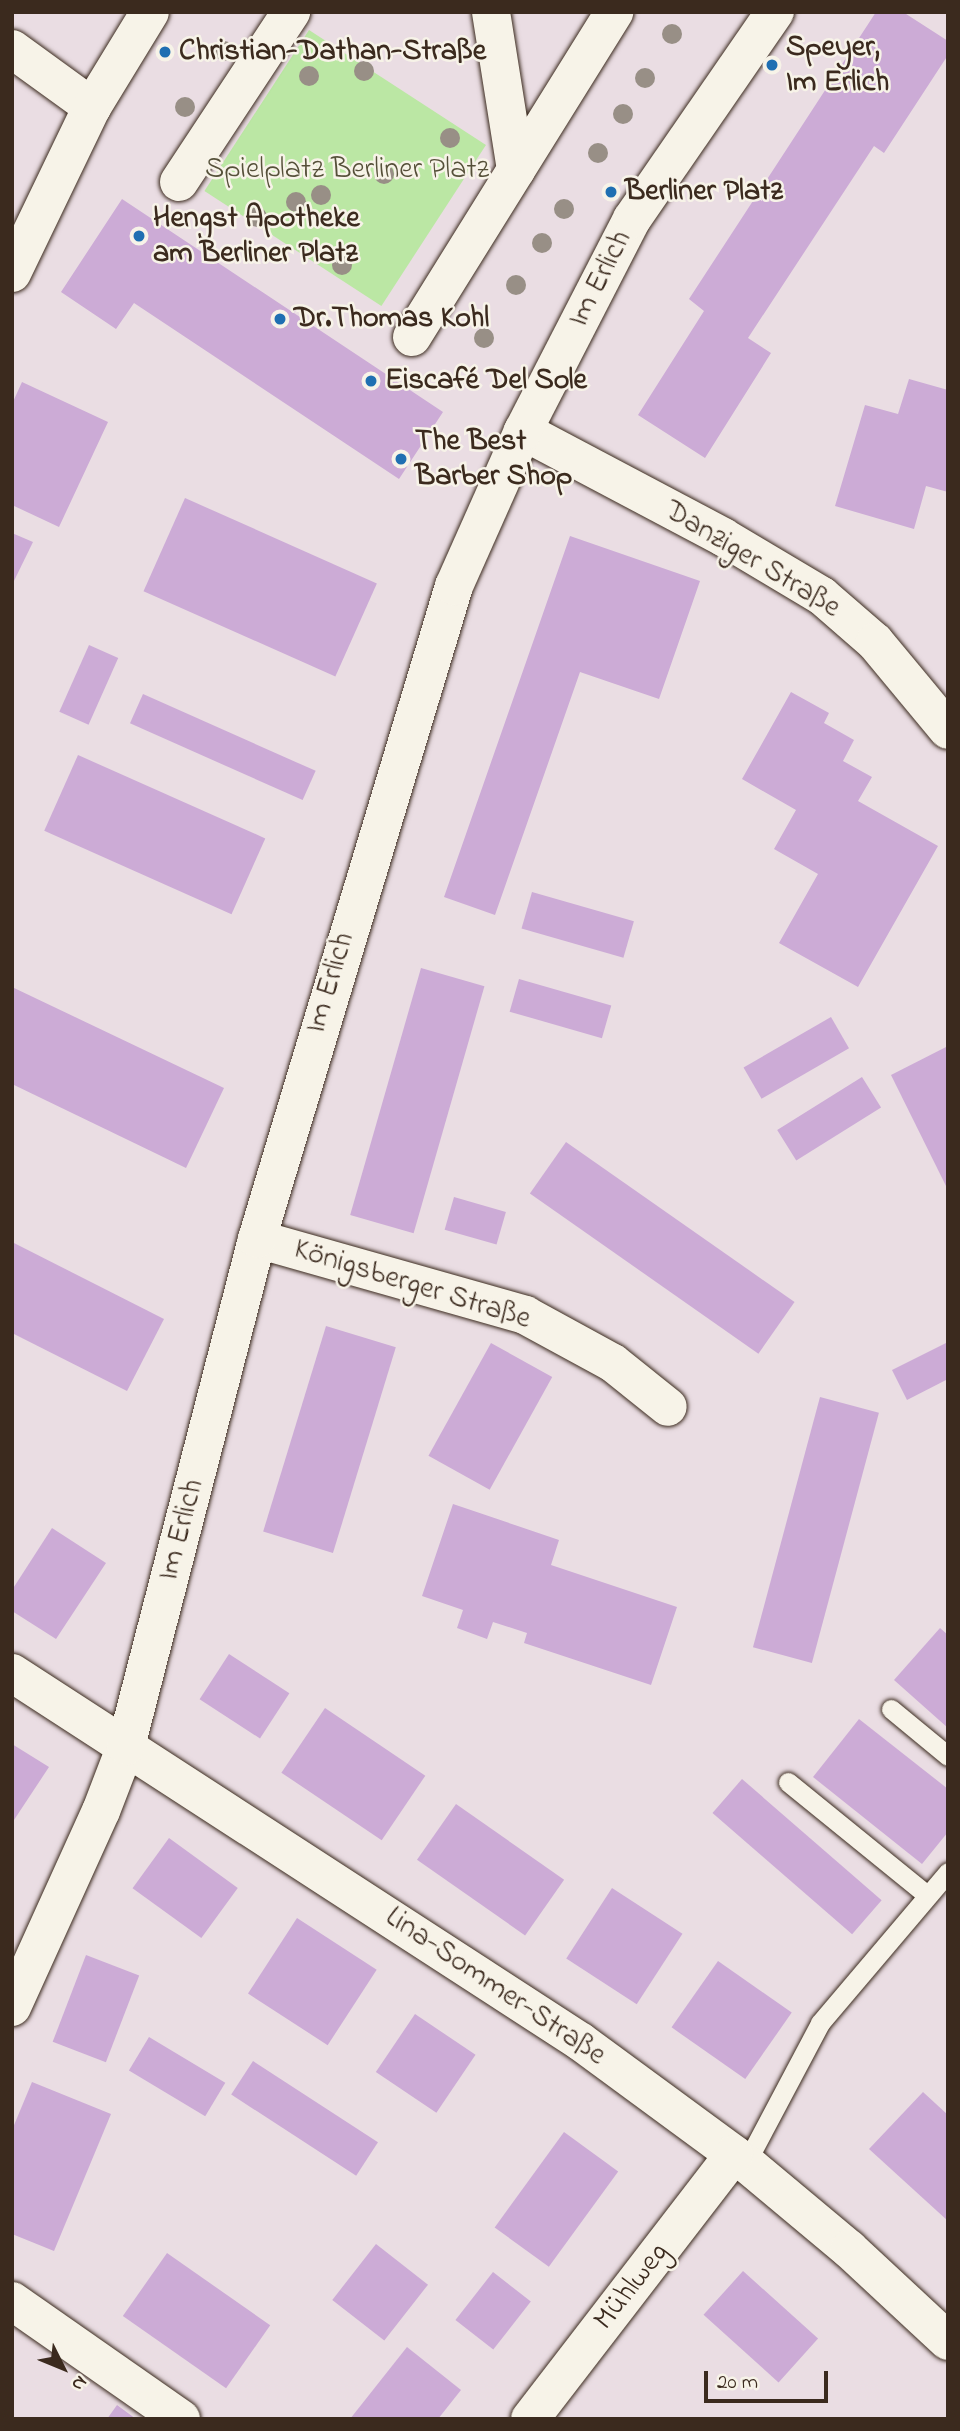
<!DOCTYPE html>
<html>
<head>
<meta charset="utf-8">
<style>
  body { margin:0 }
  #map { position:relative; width:960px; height:2431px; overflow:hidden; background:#eadde3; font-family:"Indie Flower",sans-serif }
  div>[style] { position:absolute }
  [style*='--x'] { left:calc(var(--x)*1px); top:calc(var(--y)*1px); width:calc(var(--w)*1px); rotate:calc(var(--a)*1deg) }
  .green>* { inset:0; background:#bbe7a4; transform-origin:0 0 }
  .building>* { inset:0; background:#ccabd6; transform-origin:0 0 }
  .roads { filter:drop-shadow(0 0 2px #3b2a1e) drop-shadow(0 0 2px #3b2a1e) }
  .lane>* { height:19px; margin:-9.5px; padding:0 9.5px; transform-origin:9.5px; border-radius:9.5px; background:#f7f3e8 }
  .street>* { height:38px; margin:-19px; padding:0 19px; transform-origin:19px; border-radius:19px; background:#f7f3e8 }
  .trees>* { width:20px; height:20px; margin:-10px; border-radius:50%; background:#988f86 }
  .dots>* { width:19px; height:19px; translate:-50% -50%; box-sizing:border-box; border:4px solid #f7f3e8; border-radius:50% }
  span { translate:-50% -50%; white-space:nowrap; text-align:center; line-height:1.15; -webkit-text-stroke:5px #f7f3e8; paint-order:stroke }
  .poi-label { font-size:30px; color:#3b2a1e; font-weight:700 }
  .left { translate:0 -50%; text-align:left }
  .park-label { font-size:30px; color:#555039 }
  .street-label { font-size:30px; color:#3b2a1e }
  .frame { position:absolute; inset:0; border:14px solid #3b2a1e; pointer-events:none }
  .north { position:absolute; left:28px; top:2333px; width:70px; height:70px; -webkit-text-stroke:5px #f7f3e8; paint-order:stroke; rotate:133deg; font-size:19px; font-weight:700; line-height:28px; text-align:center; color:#3b2a1e }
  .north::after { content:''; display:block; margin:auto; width:24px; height:32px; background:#3b2a1e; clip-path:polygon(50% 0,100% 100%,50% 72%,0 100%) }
  .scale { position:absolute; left:704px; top:2371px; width:124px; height:32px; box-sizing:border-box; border:4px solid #3b2a1e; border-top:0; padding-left:9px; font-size:21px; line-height:24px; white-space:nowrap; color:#3b2a1e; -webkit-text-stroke:5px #f7f3e8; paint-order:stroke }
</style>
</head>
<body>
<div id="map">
  <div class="green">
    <i style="left:309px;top:30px;width:211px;height:192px;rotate:33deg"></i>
  </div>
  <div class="building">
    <i style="clip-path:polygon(876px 12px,903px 12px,948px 41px,948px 55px,884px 153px,874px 146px,748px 338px,771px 353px,705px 458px,638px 415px,704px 311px,689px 299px)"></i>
    <i style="clip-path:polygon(122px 199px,443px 412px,399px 479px,134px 303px,116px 329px,61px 292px)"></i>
    <i style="clip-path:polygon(909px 379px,948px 390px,948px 492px,926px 486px,914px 529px,835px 506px,865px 405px,898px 414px)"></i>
    <i style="clip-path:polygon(22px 382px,108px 422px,59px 527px,12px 505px,12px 404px)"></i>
    <i style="left:185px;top:498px;width:210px;height:102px;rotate:24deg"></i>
    <i style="clip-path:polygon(12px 533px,33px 542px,12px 585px)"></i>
    <i style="clip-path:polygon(570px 536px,700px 581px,659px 699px,580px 672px,495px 915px,444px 897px)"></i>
    <i style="left:89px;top:645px;width:32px;height:73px;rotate:24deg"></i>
    <i style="clip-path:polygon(791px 692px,829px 713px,824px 723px,854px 740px,843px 761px,872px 777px,858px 801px,938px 846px,858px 987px,779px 943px,818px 874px,774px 849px,796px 810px,742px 779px)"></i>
    <i style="left:143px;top:694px;width:189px;height:32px;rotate:24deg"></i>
    <i style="left:78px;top:755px;width:205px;height:83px;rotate:24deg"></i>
    <i style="left:532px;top:892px;width:106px;height:38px;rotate:16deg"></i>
    <i style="left:421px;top:968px;width:66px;height:257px;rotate:16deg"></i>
    <i style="left:519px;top:979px;width:96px;height:34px;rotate:16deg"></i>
    <i style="clip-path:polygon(12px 987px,224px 1088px,186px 1168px,12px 1084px)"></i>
    <i style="left:831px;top:1017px;width:36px;height:101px;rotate:60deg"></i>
    <i style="clip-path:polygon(948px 1046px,948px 1190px,891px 1075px)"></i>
    <i style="left:862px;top:1077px;width:36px;height:100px;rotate:58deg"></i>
    <i style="left:566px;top:1142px;width:279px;height:63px;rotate:35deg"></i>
    <i style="left:454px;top:1197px;width:54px;height:34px;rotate:16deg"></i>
    <i style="clip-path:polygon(12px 1242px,164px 1319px,127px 1391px,12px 1333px)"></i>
    <i style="left:326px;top:1326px;width:73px;height:215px;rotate:17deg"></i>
    <i style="clip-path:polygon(948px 1342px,948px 1379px,907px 1400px,892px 1370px)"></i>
    <i style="left:491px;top:1343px;width:70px;height:129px;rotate:29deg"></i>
    <i style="left:820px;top:1397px;width:61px;height:259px;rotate:15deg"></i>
    <i style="clip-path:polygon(453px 1504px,559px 1540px,551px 1565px,677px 1607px,651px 1685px,524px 1643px,527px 1633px,493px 1622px,487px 1639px,457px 1628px,463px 1610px,422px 1596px)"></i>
    <i style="clip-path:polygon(52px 1528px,106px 1563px,56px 1639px,12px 1611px,12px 1590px)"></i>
    <i style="clip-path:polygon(940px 1628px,948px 1635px,948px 1728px,894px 1680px)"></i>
    <i style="left:229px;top:1654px;width:72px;height:54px;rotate:33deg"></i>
    <i style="left:325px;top:1708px;width:121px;height:78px;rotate:34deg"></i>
    <i style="clip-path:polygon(859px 1719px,948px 1789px,948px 1832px,922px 1864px,813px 1777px)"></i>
    <i style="clip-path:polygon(12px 1744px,49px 1767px,12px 1823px)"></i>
    <i style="left:742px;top:1779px;width:185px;height:45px;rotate:41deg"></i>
    <i style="left:456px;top:1804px;width:132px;height:68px;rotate:35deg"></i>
    <i style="left:169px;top:1838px;width:85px;height:62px;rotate:36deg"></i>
    <i style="left:612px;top:1888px;width:84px;height:84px;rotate:33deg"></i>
    <i style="left:297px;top:1918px;width:95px;height:90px;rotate:33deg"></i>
    <i style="left:86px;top:1955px;width:57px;height:93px;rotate:21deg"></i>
    <i style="left:718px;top:1961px;width:90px;height:81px;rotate:35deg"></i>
    <i style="left:415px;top:2014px;width:73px;height:70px;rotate:34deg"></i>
    <i style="left:149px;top:2037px;width:89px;height:39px;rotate:31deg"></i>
    <i style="left:253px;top:2061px;width:149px;height:40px;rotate:33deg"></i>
    <i style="clip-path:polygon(32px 2082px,111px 2114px,54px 2251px,12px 2234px,12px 2130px)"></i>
    <i style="clip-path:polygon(923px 2092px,948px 2115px,948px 2221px,869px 2149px)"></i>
    <i style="left:564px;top:2132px;width:67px;height:118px;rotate:36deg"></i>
    <i style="left:376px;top:2244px;width:66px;height:71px;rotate:38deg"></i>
    <i style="left:167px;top:2253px;width:126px;height:77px;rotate:35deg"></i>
    <i style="left:743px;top:2271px;width:101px;height:59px;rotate:42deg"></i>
    <i style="left:493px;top:2272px;width:48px;height:61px;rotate:38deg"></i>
    <i style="clip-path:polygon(407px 2347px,461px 2390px,438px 2419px,350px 2419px)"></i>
    <i style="clip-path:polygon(117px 2405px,136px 2419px,107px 2419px)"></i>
  </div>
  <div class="roads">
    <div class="lane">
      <i style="--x:891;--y:1709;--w:74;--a:39.5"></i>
      <i style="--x:788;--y:1782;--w:179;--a:39.1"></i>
      <i style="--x:746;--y:2163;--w:158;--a:-62.1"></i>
      <i style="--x:820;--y:2023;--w:198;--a:-49.7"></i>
    </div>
    <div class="street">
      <i style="--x:491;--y:12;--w:160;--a:81"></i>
      <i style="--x:12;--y:49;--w:99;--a:35.9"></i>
      <i style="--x:179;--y:182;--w:204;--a:-56.6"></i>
      <i style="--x:12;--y:273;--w:184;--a:-64.3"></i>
      <i style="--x:92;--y:107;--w:111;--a:-58.6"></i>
      <i style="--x:412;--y:337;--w:383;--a:-58.1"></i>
      <i style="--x:523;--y:431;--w:226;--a:27.9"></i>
      <i style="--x:723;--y:537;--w:115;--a:30.8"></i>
      <i style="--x:822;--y:596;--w:70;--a:41"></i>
      <i style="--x:875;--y:642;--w:114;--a:50.3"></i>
      <i style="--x:257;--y:1239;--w:279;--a:15.8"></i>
      <i style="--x:525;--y:1315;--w:100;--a:28.6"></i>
      <i style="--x:613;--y:1363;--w:70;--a:38.7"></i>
      <i style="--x:12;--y:1673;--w:678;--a:32.96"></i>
      <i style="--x:581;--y:2042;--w:205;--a:36.3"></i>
      <i style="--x:746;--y:2163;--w:134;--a:39.9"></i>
      <i style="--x:849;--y:2249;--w:135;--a:42.9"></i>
      <i style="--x:12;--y:2007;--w:215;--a:-65.6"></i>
      <i style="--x:101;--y:1811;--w:70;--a:-69"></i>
      <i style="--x:126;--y:1746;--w:524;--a:-75.51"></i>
      <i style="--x:257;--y:1239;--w:682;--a:-73.21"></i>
      <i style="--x:454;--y:586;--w:170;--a:-66"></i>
      <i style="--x:523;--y:431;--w:238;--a:-62.8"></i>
      <i style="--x:632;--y:219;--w:252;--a:-55.4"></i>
      <i style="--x:12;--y:2301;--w:206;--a:34.9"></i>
      <i style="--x:530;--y:2419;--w:334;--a:-52.4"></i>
    </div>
  </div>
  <div class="trees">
    <i style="left:672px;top:34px"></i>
    <i style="left:224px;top:51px"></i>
    <i style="left:364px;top:71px"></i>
    <i style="left:309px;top:76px"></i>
    <i style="left:645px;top:78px"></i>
    <i style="left:185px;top:107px"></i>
    <i style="left:623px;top:114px"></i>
    <i style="left:450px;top:138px"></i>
    <i style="left:598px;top:153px"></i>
    <i style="left:384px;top:174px"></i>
    <i style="left:321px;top:195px"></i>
    <i style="left:296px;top:202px"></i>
    <i style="left:564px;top:209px"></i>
    <i style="left:257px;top:217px"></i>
    <i style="left:542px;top:243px"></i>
    <i style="left:342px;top:265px"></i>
    <i style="left:516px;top:285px"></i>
    <i style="left:484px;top:338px"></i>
  </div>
  <div class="dots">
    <i style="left:165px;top:52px;background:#1f6fb2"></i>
    <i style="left:772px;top:65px;background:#1f6fb2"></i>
    <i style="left:611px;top:192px;background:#1f6fb2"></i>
    <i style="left:139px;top:236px;background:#1f6fb2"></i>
    <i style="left:280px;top:319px;background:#1f6fb2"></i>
    <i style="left:371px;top:381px;background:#1f6fb2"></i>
    <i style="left:401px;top:459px;background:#1f6fb2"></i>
  </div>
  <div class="poi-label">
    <span class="left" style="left:786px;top:65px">Speyer,<br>Im Erlich</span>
    <span class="left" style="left:179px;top:52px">Christian-Dathan-Straße</span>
    <span class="left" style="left:625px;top:192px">Berliner Platz</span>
    <span class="left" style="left:153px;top:236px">Hengst Apotheke<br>am Berliner Platz</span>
    <span class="left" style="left:294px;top:319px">Dr.Thomas Kohl</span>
    <span class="left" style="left:385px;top:381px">Eiscafé Del Sole</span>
    <span class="left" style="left:415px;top:459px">The Best<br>Barber Shop</span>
  </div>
  <div class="park-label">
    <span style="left:347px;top:170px">Spielplatz Berliner Platz</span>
  </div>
  <div class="street-label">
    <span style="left:601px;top:279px;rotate:-63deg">Im Erlich</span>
    <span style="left:752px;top:560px;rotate:31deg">Danziger Straße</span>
    <span style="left:331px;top:983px;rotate:-73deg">Im Erlich</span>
    <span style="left:412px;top:1285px;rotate:17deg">Königsberger Straße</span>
    <span style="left:182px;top:1530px;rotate:-75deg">Im Erlich</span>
    <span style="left:495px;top:1987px;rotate:34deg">Lina-Sommer-Straße</span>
    <span style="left:632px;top:2287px;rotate:-52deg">Mühlweg</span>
  </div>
  <div class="frame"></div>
  <div class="north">N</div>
  <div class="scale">20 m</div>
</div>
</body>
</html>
